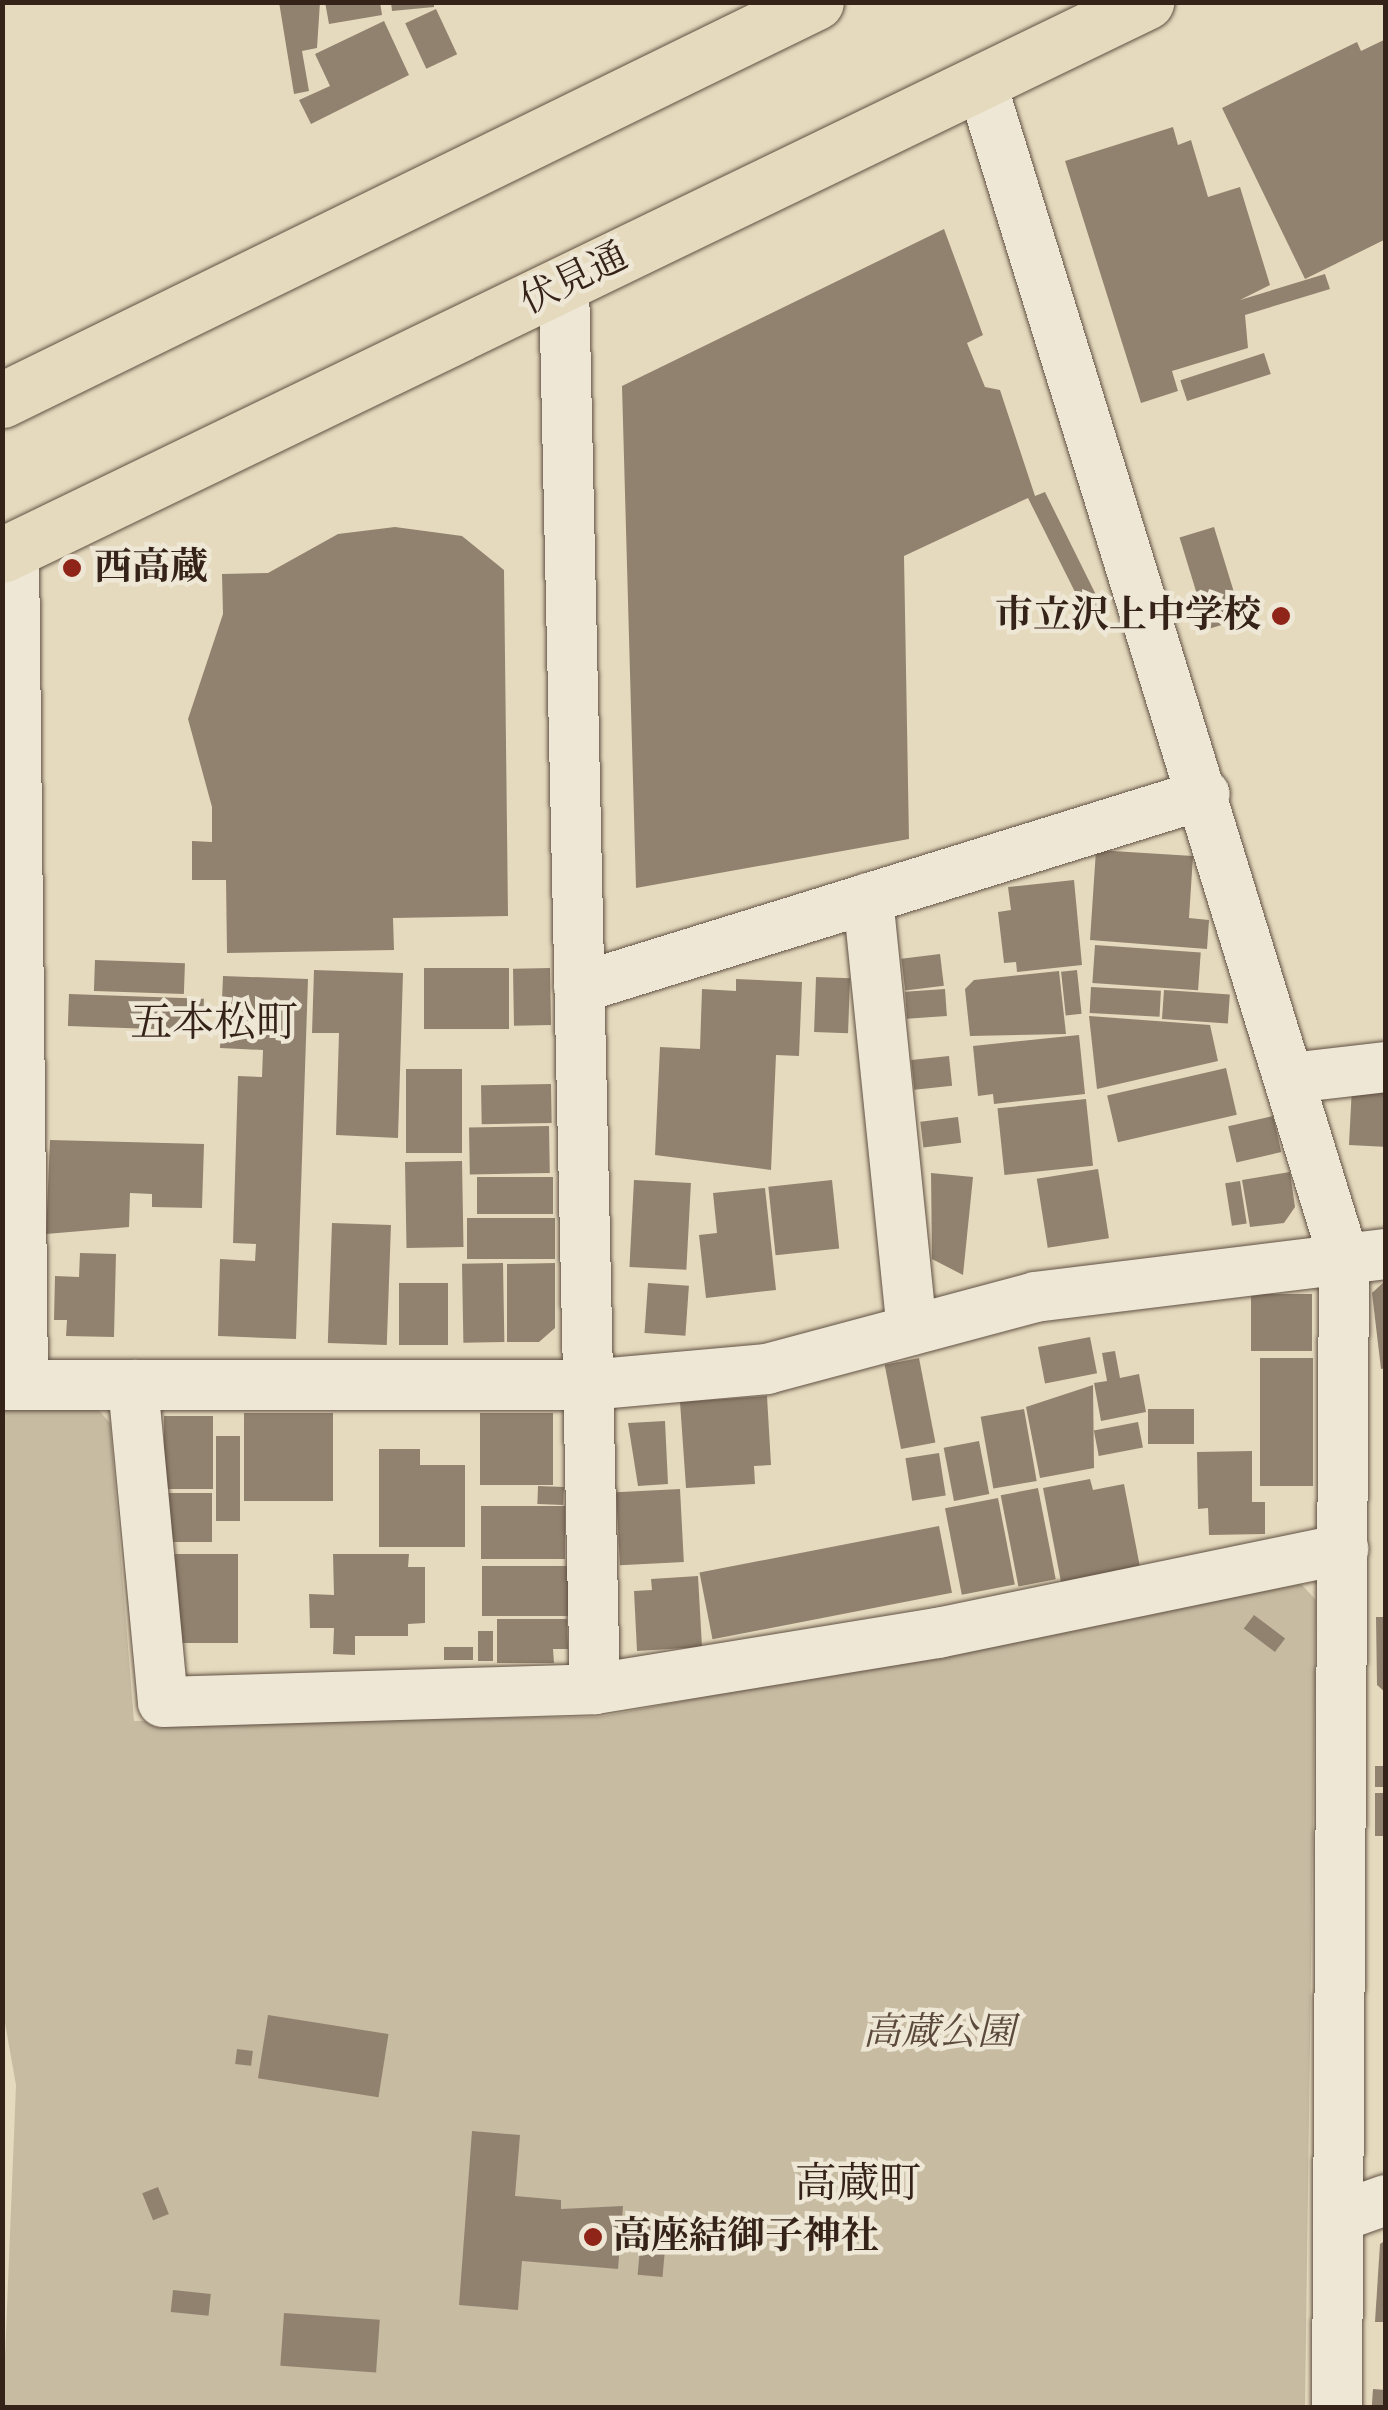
<!DOCTYPE html>
<html>
<head>
<meta charset="utf-8">
<style>
  body { margin:0 }
  #map { position:relative; width:1388px; height:2410px; overflow:hidden; background:#e5dabe; font-family:"IM FELL Double Pica","Noto Serif JP",serif }
  div>[style] { position:absolute }
  [style*='--x'] { left:calc(var(--x)*1px); top:calc(var(--y)*1px); width:calc(var(--w)*1px); rotate:calc(var(--a)*1deg) }
  .green>* { inset:0; background:#c7bba2 }
  .building>* { inset:0; background:#91826f; transform-origin:0 0 }
  .roads { filter:drop-shadow(0 0 2px #615143) drop-shadow(0 0 2px #615143) }
  .minor>* { height:50px; margin:-25px; padding:0 25px; transform-origin:25px; border-radius:25px; background:#eee7d5 }
  .trunk>* { height:55px; margin:-27.5px; padding:0 27.5px; transform-origin:27.5px; border-radius:27.5px; background:#e5dabe }
  .dots>* { width:28px; height:28px; translate:-50% -50%; box-sizing:border-box; border:5px solid #eee7d5; border-radius:50% }
  span { translate:-50% -50%; white-space:nowrap; text-align:center; line-height:1.15; -webkit-text-stroke:9px #eee7d5; paint-order:stroke }
  .street-label { font-size:38px; color:#35231a }
  .poi-label { font-size:38px; color:#35231a; font-weight:700 }
  .left { translate:0 -50%; text-align:left }
  .right { translate:-100% -50%; text-align:right }
  .park-label { font-size:38px; color:#5a493c; font-style:italic }
  .quarter-label { font-size:42px; color:#35231a }
  .frame { position:absolute; inset:0; border:5px solid #35231a; pointer-events:none }
</style>
</head>
<body>
<div id="map">
  <div class="green">
    <i style="clip-path:polygon(2px 1408px,97px 1408px,110px 1423px,134px 1721px,598px 1717px,1301px 1584px,1316px 1600px,1305px 2407px,3px 2407px,16px 2085px,2px 2006px)"></i>
  </div>
  <div class="building">
    <i style="clip-path:polygon(279px 2px,320px 2px,317px 48px,302px 51px,309px 91px,294px 94px)"></i>
    <i style="clip-path:polygon(325px 2px,380px 2px,382px 15px,329px 24px)"></i>
    <i style="clip-path:polygon(391px 2px,434px 2px,434px 7px,392px 11px)"></i>
    <i style="left:436px;top:9px;width:50px;height:34px;rotate:65deg"></i>
    <i style="clip-path:polygon(384px 21px,409px 75px,311px 124px,299px 100px,330px 86px,315px 54px)"></i>
    <i style="clip-path:polygon(1386px 39px,1386px 239px,1305px 279px,1222px 108px,1357px 42px,1361px 51px)"></i>
    <i style="clip-path:polygon(1173px 127px,1178px 145px,1191px 140px,1208px 197px,1240px 187px,1270px 285px,1240px 300px,1325px 274px,1330px 289px,1245px 315px,1248px 348px,1172px 371px,1178px 391px,1141px 403px,1065px 161px)"></i>
    <i style="clip-path:polygon(944px 229px,983px 335px,967px 343px,985px 387px,1000px 390px,1035px 496px,1045px 492px,1105px 613px,1089px 620px,1028px 498px,904px 556px,909px 839px,636px 888px,622px 386px)"></i>
    <i style="left:1264px;top:353px;width:22px;height:88px;rotate:72deg"></i>
    <i style="clip-path:polygon(395px 527px,462px 536px,504px 570px,508px 916px,393px 918px,394px 950px,227px 953px,226px 880px,192px 880px,192px 841px,212px 842px,212px 807px,188px 719px,223px 614px,222px 574px,268px 573px,338px 534px)"></i>
    <i style="left:1214px;top:527px;width:96px;height:36px;rotate:73deg"></i>
    <i style="clip-path:polygon(1096px 850px,1193px 856px,1189px 918px,1209px 920px,1207px 949px,1090px 940px)"></i>
    <i style="clip-path:polygon(1074px 880px,1082px 965px,1017px 972px,1016px 962px,1004px 963px,998px 912px,1011px 910px,1008px 887px)"></i>
    <i style="left:1095px;top:945px;width:106px;height:38px;rotate:4deg"></i>
    <i style="left:940px;top:954px;width:32px;height:39px;rotate:83deg"></i>
    <i style="left:95px;top:960px;width:90px;height:31px;rotate:2deg"></i>
    <i style="left:509px;top:968px;width:61px;height:85px;rotate:90deg"></i>
    <i style="left:550px;top:968px;width:57px;height:37px;rotate:89deg"></i>
    <i style="clip-path:polygon(314px 970px,403px 973px,398px 1138px,336px 1135px,339px 1033px,312px 1033px)"></i>
    <i style="left:1077px;top:970px;width:44px;height:16px;rotate:84deg"></i>
    <i style="clip-path:polygon(1059px 971px,1066px 1034px,970px 1036px,965px 989px,974px 980px)"></i>
    <i style="clip-path:polygon(223px 976px,308px 979px,296px 1339px,218px 1336px,220px 1259px,255px 1261px,256px 1244px,233px 1243px,238px 1076px,262px 1077px,263px 1050px,220px 1048px)"></i>
    <i style="left:816px;top:977px;width:34px;height:55px;rotate:2deg"></i>
    <i style="clip-path:polygon(736px 979px,802px 982px,799px 1056px,776px 1055px,771px 1170px,655px 1155px,660px 1047px,700px 1049px,702px 989px,736px 991px)"></i>
    <i style="left:1091px;top:987px;width:70px;height:26px;rotate:3deg"></i>
    <i style="left:945px;top:989px;width:27px;height:40px;rotate:86deg"></i>
    <i style="left:1164px;top:990px;width:66px;height:29px;rotate:4deg"></i>
    <i style="left:69px;top:994px;width:135px;height:32px;rotate:2deg"></i>
    <i style="clip-path:polygon(1089px 1016px,1210px 1025px,1218px 1061px,1097px 1089px)"></i>
    <i style="clip-path:polygon(1079px 1035px,1085px 1094px,994px 1104px,993px 1094px,978px 1096px,973px 1046px)"></i>
    <i style="left:949px;top:1056px;width:30px;height:38px;rotate:84deg"></i>
    <i style="left:1226px;top:1068px;width:48px;height:122px;rotate:77deg"></i>
    <i style="left:462px;top:1069px;width:84px;height:56px;rotate:90deg"></i>
    <i style="left:551px;top:1084px;width:39px;height:70px;rotate:89deg"></i>
    <i style="left:1352px;top:1087px;width:34px;height:58px;rotate:3deg"></i>
    <i style="left:1086px;top:1099px;width:67px;height:89px;rotate:84deg"></i>
    <i style="left:1273px;top:1116px;width:37px;height:46px;rotate:77deg"></i>
    <i style="left:958px;top:1117px;width:26px;height:38px;rotate:83deg"></i>
    <i style="left:549px;top:1126px;width:47px;height:80px;rotate:89deg"></i>
    <i style="clip-path:polygon(50px 1140px,204px 1144px,202px 1208px,152px 1207px,152px 1194px,130px 1193px,129px 1227px,46px 1234px)"></i>
    <i style="left:462px;top:1161px;width:86px;height:57px;rotate:89deg"></i>
    <i style="left:1098px;top:1169px;width:70px;height:62px;rotate:81deg"></i>
    <i style="clip-path:polygon(1290px 1172px,1295px 1207px,1284px 1223px,1250px 1227px,1242px 1180px)"></i>
    <i style="clip-path:polygon(931px 1173px,973px 1177px,963px 1275px,932px 1259px)"></i>
    <i style="left:553px;top:1177px;width:37px;height:76px;rotate:90deg"></i>
    <i style="left:634px;top:1180px;width:57px;height:87px;rotate:3deg"></i>
    <i style="left:832px;top:1180px;width:69px;height:64px;rotate:84deg"></i>
    <i style="left:1240px;top:1181px;width:43px;height:15px;rotate:81deg"></i>
    <i style="clip-path:polygon(765px 1188px,776px 1290px,706px 1298px,699px 1235px,717px 1233px,713px 1193px)"></i>
    <i style="left:555px;top:1218px;width:41px;height:88px;rotate:90deg"></i>
    <i style="left:332px;top:1223px;width:59px;height:120px;rotate:2deg"></i>
    <i style="clip-path:polygon(80px 1253px,116px 1254px,114px 1337px,66px 1336px,67px 1320px,54px 1320px,55px 1276px,79px 1277px)"></i>
    <i style="left:503px;top:1263px;width:79px;height:41px;rotate:89deg"></i>
    <i style="clip-path:polygon(555px 1263px,555px 1328px,539px 1342px,507px 1342px,507px 1264px)"></i>
    <i style="clip-path:polygon(1386px 1280px,1386px 1368px,1381px 1369px,1372px 1293px)"></i>
    <i style="left:399px;top:1283px;width:49px;height:62px"></i>
    <i style="left:648px;top:1283px;width:41px;height:50px;rotate:4deg"></i>
    <i style="left:1251px;top:1294px;width:61px;height:57px"></i>
    <i style="left:1090px;top:1337px;width:37px;height:53px;rotate:79deg"></i>
    <i style="clip-path:polygon(1115px 1351px,1120px 1378px,1139px 1374px,1146px 1412px,1101px 1421px,1094px 1383px,1107px 1381px,1102px 1353px)"></i>
    <i style="left:919px;top:1358px;width:86px;height:35px;rotate:79deg"></i>
    <i style="left:1313px;top:1358px;width:128px;height:53px;rotate:90deg"></i>
    <i style="clip-path:polygon(1093px 1385px,1094px 1468px,1040px 1478px,1026px 1407px)"></i>
    <i style="clip-path:polygon(767px 1396px,771px 1465px,754px 1466px,755px 1484px,686px 1488px,680px 1402px)"></i>
    <i style="left:1024px;top:1409px;width:73px;height:44px;rotate:80deg"></i>
    <i style="left:1148px;top:1409px;width:46px;height:35px"></i>
    <i style="left:244px;top:1413px;width:89px;height:88px"></i>
    <i style="left:480px;top:1413px;width:73px;height:72px"></i>
    <i style="left:164px;top:1416px;width:49px;height:73px"></i>
    <i style="clip-path:polygon(665px 1421px,668px 1484px,638px 1486px,628px 1423px)"></i>
    <i style="left:1138px;top:1422px;width:26px;height:45px;rotate:79deg"></i>
    <i style="left:216px;top:1436px;width:24px;height:85px"></i>
    <i style="left:979px;top:1441px;width:54px;height:36px;rotate:79deg"></i>
    <i style="clip-path:polygon(379px 1449px,420px 1449px,420px 1465px,465px 1465px,465px 1547px,379px 1547px)"></i>
    <i style="clip-path:polygon(1252px 1451px,1252px 1502px,1265px 1502px,1265px 1534px,1209px 1535px,1208px 1508px,1198px 1509px,1197px 1452px)"></i>
    <i style="left:939px;top:1453px;width:43px;height:34px;rotate:81deg"></i>
    <i style="clip-path:polygon(1090px 1479px,1093px 1490px,1124px 1484px,1140px 1567px,1061px 1582px,1043px 1488px)"></i>
    <i style="left:538px;top:1486px;width:26px;height:18px;rotate:2deg"></i>
    <i style="left:1038px;top:1488px;width:93px;height:38px;rotate:79deg"></i>
    <i style="left:680px;top:1489px;width:73px;height:64px;rotate:87deg"></i>
    <i style="left:167px;top:1493px;width:45px;height:49px"></i>
    <i style="left:998px;top:1498px;width:88px;height:54px;rotate:79deg"></i>
    <i style="left:565px;top:1506px;width:53px;height:84px;rotate:90deg"></i>
    <i style="left:939px;top:1526px;width:68px;height:244px;rotate:79deg"></i>
    <i style="left:238px;top:1554px;width:89px;height:64px;rotate:90deg"></i>
    <i style="clip-path:polygon(333px 1554px,409px 1554px,408px 1567px,425px 1567px,425px 1623px,408px 1624px,408px 1636px,355px 1636px,355px 1655px,333px 1654px,334px 1628px,310px 1628px,309px 1594px,334px 1595px)"></i>
    <i style="left:482px;top:1566px;width:86px;height:50px"></i>
    <i style="clip-path:polygon(698px 1576px,702px 1647px,637px 1651px,634px 1591px,652px 1590px,651px 1579px)"></i>
    <i style="left:1254px;top:1615px;width:39px;height:17px;rotate:37deg"></i>
    <i style="clip-path:polygon(1376px 1617px,1386px 1617px,1386px 1693px,1377px 1685px)"></i>
    <i style="clip-path:polygon(497px 1619px,567px 1619px,568px 1649px,553px 1649px,554px 1663px,497px 1663px)"></i>
    <i style="left:478px;top:1631px;width:15px;height:30px"></i>
    <i style="left:444px;top:1647px;width:29px;height:13px"></i>
    <i style="left:1375px;top:1766px;width:11px;height:21px"></i>
    <i style="left:1375px;top:1793px;width:11px;height:43px"></i>
    <i style="left:268px;top:2015px;width:122px;height:64px;rotate:9deg"></i>
    <i style="left:237px;top:2049px;width:16px;height:15px;rotate:7deg"></i>
    <i style="clip-path:polygon(472px 2131px,520px 2135px,515px 2196px,561px 2200px,561px 2209px,623px 2206px,618px 2269px,522px 2261px,518px 2310px,459px 2305px)"></i>
    <i style="left:158px;top:2187px;width:29px;height:17px;rotate:68deg"></i>
    <i style="left:642px;top:2225px;width:25px;height:50px;rotate:5deg"></i>
    <i style="clip-path:polygon(1386px 2240px,1386px 2322px,1375px 2322px,1380px 2244px)"></i>
    <i style="left:173px;top:2290px;width:38px;height:22px;rotate:6deg"></i>
    <i style="left:284px;top:2313px;width:96px;height:53px;rotate:4deg"></i>
    <i style="left:1373px;top:2389px;width:13px;height:19px;rotate:4deg"></i>
  </div>
  <div class="roads">
    <div class="minor">
      <i style="--x:981;--y:82;--w:1232;--a:72.86"></i>
      <i style="--x:1344;--y:1259;--w:1149;--a:90.35"></i>
      <i style="--x:564;--y:284;--w:1405;--a:88.74"></i>
      <i style="--x:14;--y:550;--w:835;--a:89.38"></i>
      <i style="--x:868;--y:898;--w:434;--a:84.2"></i>
      <i style="--x:579;--y:988;--w:655;--a:-17.22"></i>
      <i style="--x:1291;--y:1078;--w:96;--a:-6.6"></i>
      <i style="--x:2;--y:1385;--w:586;--a:0"></i>
      <i style="--x:588;--y:1385;--w:180;--a:-5.1"></i>
      <i style="--x:767;--y:1369;--w:278;--a:-15"></i>
      <i style="--x:1035;--y:1297;--w:354;--a:-7"></i>
      <i style="--x:133;--y:1385;--w:318;--a:84.6"></i>
      <i style="--x:163;--y:1702;--w:432;--a:-1.7"></i>
      <i style="--x:595;--y:1689;--w:348;--a:-9.3"></i>
      <i style="--x:938;--y:1633;--w:414;--a:-11.7"></i>
      <i style="--x:1341;--y:2216;--w:48;--a:-19.6"></i>
    </div>
    <div class="trunk">
      <i style="--x:2;--y:400;--w:906;--a:-26.06"></i>
      <i style="--x:2;--y:555;--w:1271;--a:-25.8"></i>
    </div>
  </div>
  <div class="dots">
    <i style="left:72px;top:568px;background:#8f2418"></i>
    <i style="left:1281px;top:616px;background:#8f2418"></i>
    <i style="left:593px;top:2237px;background:#8f2418"></i>
  </div>
  <div class="street-label">
    <span style="left:574px;top:279px;rotate:-26deg">伏見通</span>
  </div>
  <div class="poi-label">
    <span class="left" style="left:94px;top:568px">西高蔵</span>
    <span class="right" style="left:1261px;top:616px">市立沢上中学校</span>
    <span class="left" style="left:613px;top:2237px">高座結御子神社</span>
  </div>
  <div class="park-label">
    <span style="left:939px;top:2033px">高蔵公園</span>
  </div>
  <div class="quarter-label">
    <span style="left:214px;top:1023px">五本松町</span>
    <span style="left:858px;top:2184px">高蔵町</span>
  </div>
  <div class="frame"></div>
</div>
</body>
</html>
